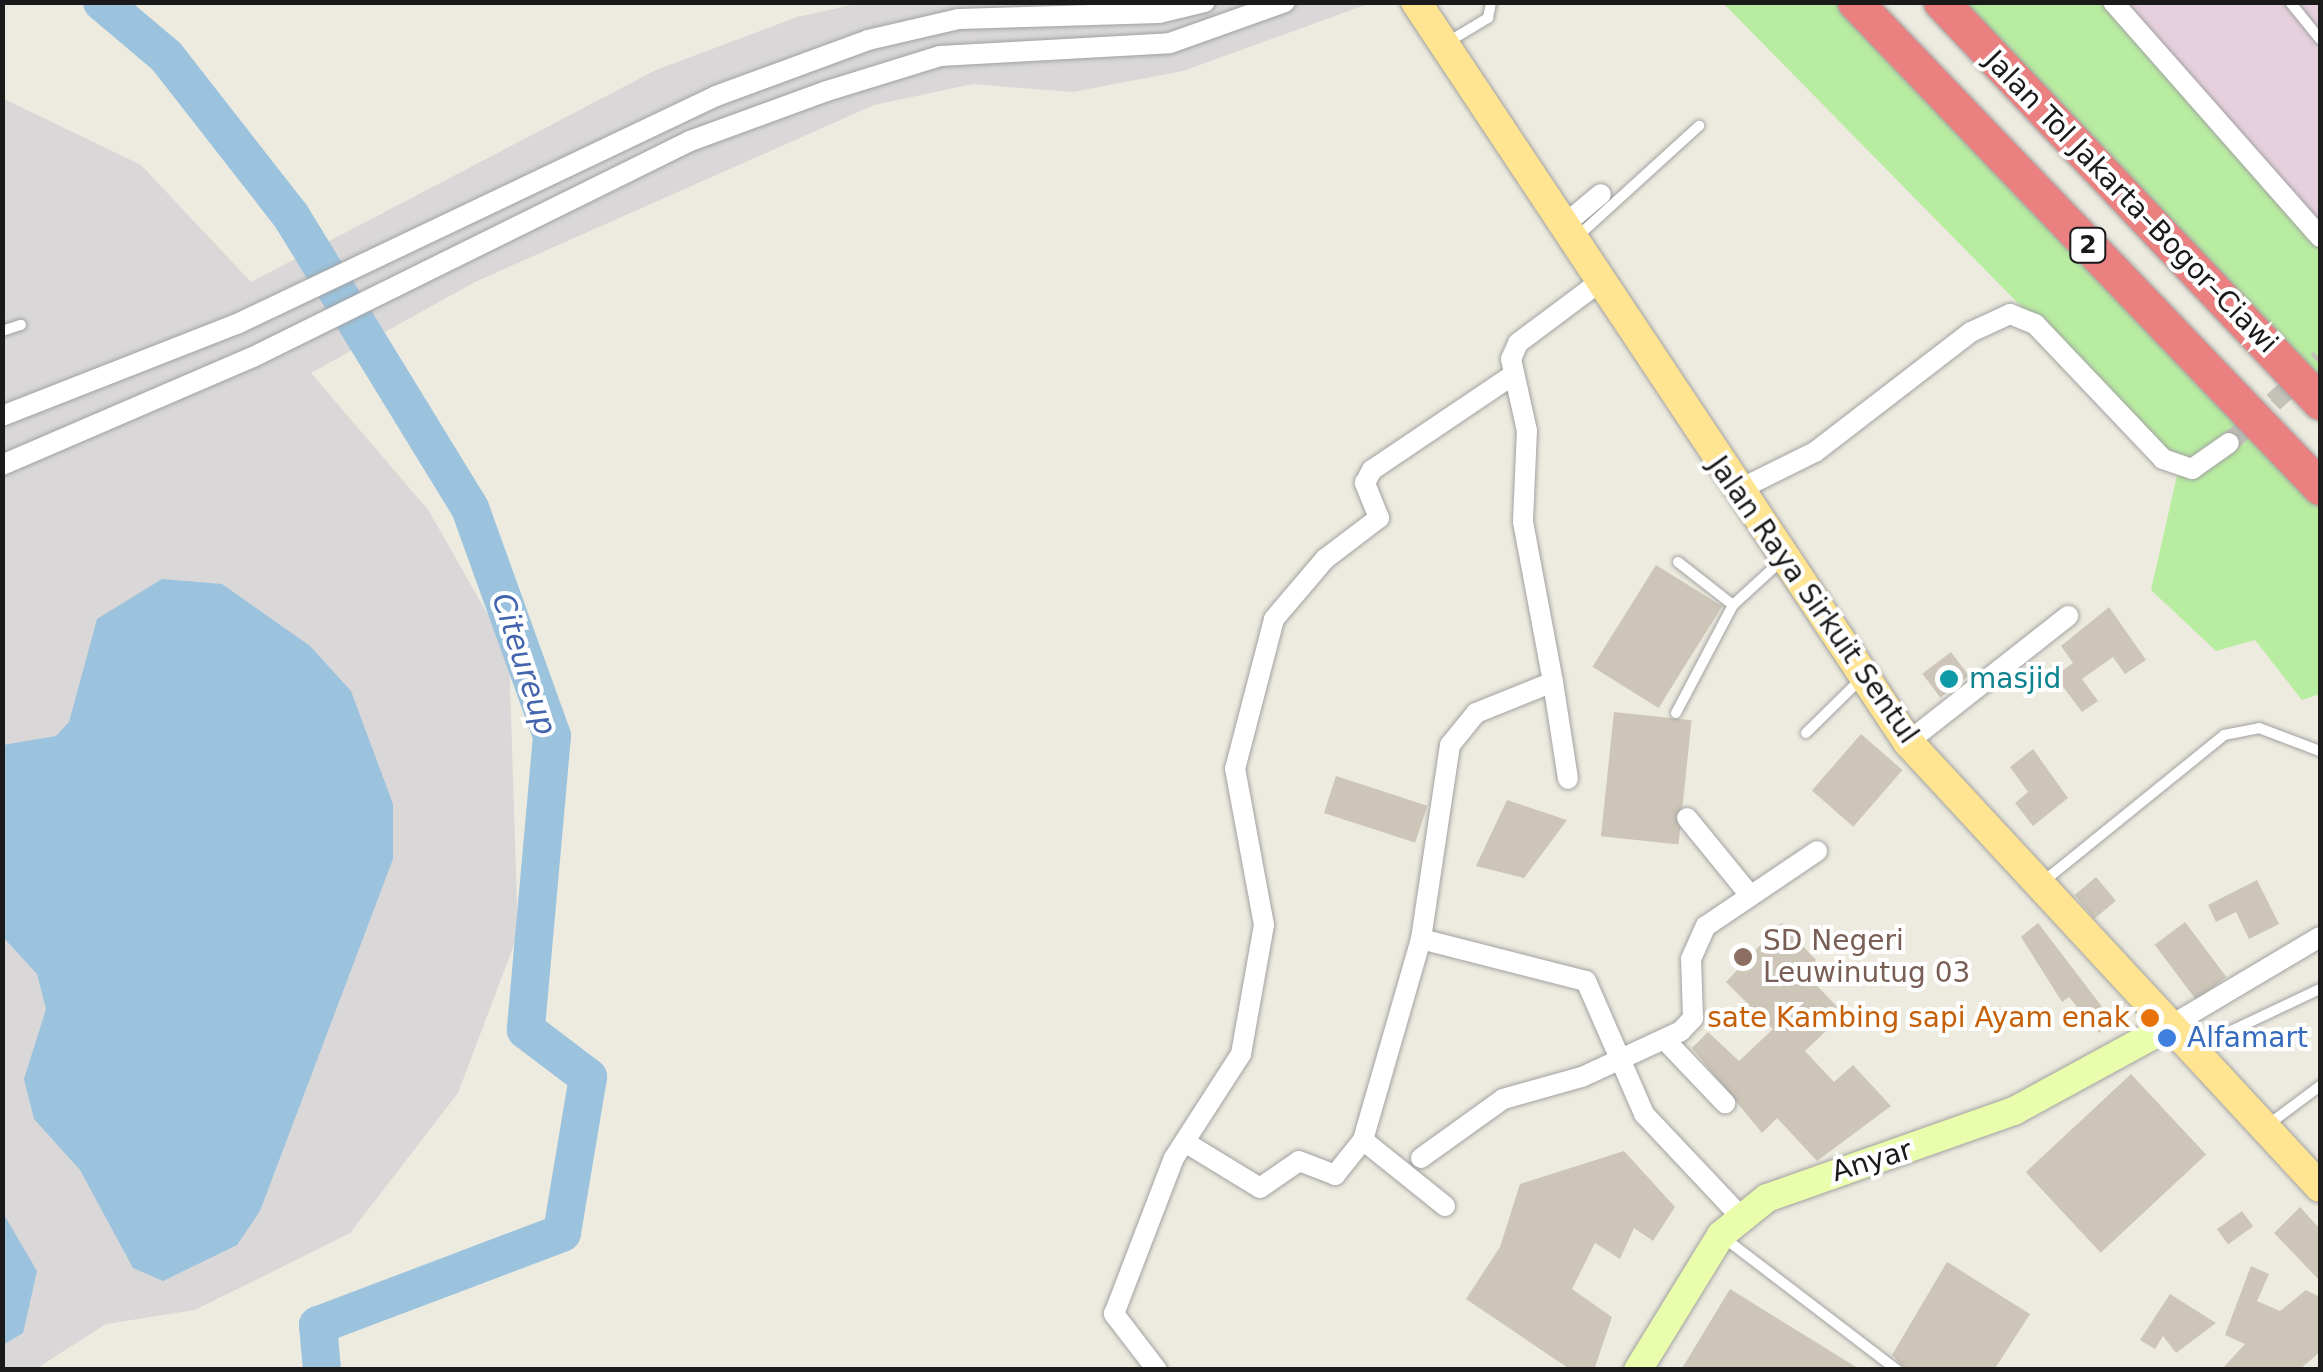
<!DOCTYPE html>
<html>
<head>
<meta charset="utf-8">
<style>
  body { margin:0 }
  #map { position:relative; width:2323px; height:1372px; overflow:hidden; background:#edebdf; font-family:"DejaVu Sans",sans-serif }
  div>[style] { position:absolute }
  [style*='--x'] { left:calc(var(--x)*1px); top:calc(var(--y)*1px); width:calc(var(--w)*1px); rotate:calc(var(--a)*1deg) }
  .residential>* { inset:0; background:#d9d7d7 }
  .industrial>* { inset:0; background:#e7d0de }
  .grass>* { inset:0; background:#b8eca0 }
  .water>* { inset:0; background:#9cc3de }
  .river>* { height:38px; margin:-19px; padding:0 19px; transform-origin:19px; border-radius:19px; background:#9cc3de }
  .building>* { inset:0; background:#cdc5b8; transform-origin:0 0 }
  .street-tunnel>* { height:20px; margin-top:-10px; transform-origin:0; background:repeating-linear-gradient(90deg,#c3c1b8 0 20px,transparent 0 30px) }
  .roads { filter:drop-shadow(0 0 2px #a1a1a1) drop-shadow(0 0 2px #a1a1a1) }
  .lane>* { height:10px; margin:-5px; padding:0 5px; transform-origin:5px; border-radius:5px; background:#fff }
  .street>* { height:20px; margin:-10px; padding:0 10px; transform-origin:10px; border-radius:10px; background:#fff }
  .secondary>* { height:28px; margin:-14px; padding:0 14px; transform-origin:14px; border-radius:14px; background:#eafdad }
  .primary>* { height:30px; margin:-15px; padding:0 15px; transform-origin:15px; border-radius:15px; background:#ffe492 }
  .highway>* { height:35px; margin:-17.5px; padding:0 17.5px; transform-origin:17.5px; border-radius:17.5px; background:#eb8081 }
  .dots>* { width:28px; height:28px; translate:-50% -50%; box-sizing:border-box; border:5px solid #fff; border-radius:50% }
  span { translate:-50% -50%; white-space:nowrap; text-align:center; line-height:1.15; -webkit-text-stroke:8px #fff; paint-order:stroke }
  .shield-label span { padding:2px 8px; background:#fff; border:2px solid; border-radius:8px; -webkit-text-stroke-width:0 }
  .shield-label { font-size:25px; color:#1a1a1a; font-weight:700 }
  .street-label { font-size:28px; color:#1a1a1a }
  .culture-label { font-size:28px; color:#0d838f }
  .left { translate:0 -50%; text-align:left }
  .education-label { font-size:28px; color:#785e54 }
  .food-label { font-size:28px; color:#c56008 }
  .right { translate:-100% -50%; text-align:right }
  .shop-label { font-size:28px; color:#366cbe }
  .water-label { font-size:30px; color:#4365ae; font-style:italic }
  .frame { position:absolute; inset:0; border:5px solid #1a1a1a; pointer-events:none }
</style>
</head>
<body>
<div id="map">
  <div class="residential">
    <i style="clip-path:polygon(865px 2px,1371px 3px,1183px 71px,1072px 92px,973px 84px,874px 105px,475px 282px,311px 373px,429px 511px,509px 652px,518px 934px,458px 1093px,350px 1233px,195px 1310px,106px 1324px,34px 1370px,2px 1369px,2px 98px,141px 165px,251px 282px,656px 70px,797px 17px)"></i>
  </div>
  <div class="industrial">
    <i style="clip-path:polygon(2112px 3px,2320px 3px,2320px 237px)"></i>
  </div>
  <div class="grass">
    <i style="clip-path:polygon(1723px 3px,1859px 3px,2320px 487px,2320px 694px,2302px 700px,2255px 640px,2216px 651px,2151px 590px,2179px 467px)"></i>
    <i style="clip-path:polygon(1941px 3px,2114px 3px,2320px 237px,2320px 402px)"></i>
  </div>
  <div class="water">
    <i style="clip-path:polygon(162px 579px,222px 584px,310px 646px,351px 691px,393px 804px,393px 859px,260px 1211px,237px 1245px,163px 1281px,133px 1268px,80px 1170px,34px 1119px,24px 1079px,46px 1009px,37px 974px,2px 936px,3px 745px,56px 736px,69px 722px,97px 619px)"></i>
    <i style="clip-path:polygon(3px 1213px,37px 1271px,23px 1333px,3px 1345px)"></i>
  </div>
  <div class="river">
    <i style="--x:102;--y:2;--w:84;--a:40.2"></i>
    <i style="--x:166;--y:56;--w:203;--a:52"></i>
    <i style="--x:291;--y:216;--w:342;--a:58.5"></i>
    <i style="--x:470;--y:508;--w:242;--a:70.2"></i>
    <i style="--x:552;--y:736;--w:295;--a:95.1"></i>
    <i style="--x:526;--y:1030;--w:78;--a:37.2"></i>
    <i style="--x:588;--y:1077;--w:158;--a:99.5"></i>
    <i style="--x:562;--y:1233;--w:261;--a:159.3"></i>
    <i style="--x:318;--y:1325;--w:45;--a:84.9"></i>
  </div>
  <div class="building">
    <i style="left:1656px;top:565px;width:78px;height:120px;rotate:32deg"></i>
    <i style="clip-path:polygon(2109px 607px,2146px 660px,2125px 674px,2113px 657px,2082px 679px,2098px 701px,2082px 712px,2055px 676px,2073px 663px,2061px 646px)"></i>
    <i style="left:1951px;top:652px;width:30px;height:36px;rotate:53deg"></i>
    <i style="left:1614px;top:712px;width:78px;height:125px;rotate:6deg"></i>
    <i style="left:1861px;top:734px;width:55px;height:75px;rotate:41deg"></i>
    <i style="clip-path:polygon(2033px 749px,2068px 798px,2033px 826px,2015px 803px,2028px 792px,2010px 767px)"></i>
    <i style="left:1336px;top:776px;width:96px;height:39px;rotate:18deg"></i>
    <i style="clip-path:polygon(1507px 800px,1567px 820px,1524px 878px,1476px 866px)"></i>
    <i style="left:2096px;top:877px;width:31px;height:28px;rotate:50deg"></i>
    <i style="clip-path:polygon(2257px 880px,2279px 924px,2249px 939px,2236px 912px,2216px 922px,2208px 905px)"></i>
    <i style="left:2185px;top:922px;width:69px;height:38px;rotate:53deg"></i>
    <i style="clip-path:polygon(1781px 923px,1816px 960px,1804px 972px,1844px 1014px,1805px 1051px,1834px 1082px,1853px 1065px,1891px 1106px,1817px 1161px,1777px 1118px,1762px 1133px,1692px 1048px,1708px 1032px,1739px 1061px,1773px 1029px,1726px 982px)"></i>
    <i style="clip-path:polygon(2038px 923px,2113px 1021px,2099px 1033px,2069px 997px,2062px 1002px,2021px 937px)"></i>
    <i style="left:2131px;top:1074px;width:110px;height:144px;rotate:47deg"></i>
    <i style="clip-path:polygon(1624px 1151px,1675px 1207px,1653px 1241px,1634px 1228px,1620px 1259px,1595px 1243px,1572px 1289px,1612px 1317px,1594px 1370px,1571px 1370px,1466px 1299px,1500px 1247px,1520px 1184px)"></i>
    <i style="clip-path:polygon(2300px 1207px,2320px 1229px,2320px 1281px,2274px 1233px)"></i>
    <i style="left:2242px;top:1211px;width:19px;height:31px;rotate:54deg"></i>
    <i style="clip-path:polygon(1947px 1262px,2030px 1314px,1994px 1370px,1906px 1370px,1892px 1355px)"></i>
    <i style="clip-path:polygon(2251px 1266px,2269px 1274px,2257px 1301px,2280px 1311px,2306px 1290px,2320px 1297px,2320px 1352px,2299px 1370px,2221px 1370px,2245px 1344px,2225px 1335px)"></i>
    <i style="clip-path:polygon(1730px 1289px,1861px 1370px,1681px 1370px)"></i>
    <i style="clip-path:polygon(2170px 1294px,2216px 1323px,2176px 1353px,2163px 1336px,2155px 1349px,2140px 1340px)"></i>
  </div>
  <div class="street-tunnel">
    <i style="--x:2229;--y:443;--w:124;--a:-42.7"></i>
  </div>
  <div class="roads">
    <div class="lane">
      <i style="--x:2290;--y:2;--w:48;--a:51"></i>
      <i style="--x:1448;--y:42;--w:47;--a:-31"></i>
      <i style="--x:1488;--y:18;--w:16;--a:-79"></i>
      <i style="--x:1578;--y:236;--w:164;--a:-42.3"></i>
      <i style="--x:2;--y:331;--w:20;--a:-18"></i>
      <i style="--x:1678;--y:562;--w:70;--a:38"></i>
      <i style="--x:1676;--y:713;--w:122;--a:-62.2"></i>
      <i style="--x:1733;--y:605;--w:65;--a:-42.5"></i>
      <i style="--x:1806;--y:733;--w:77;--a:-44.5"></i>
      <i style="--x:2044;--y:881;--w:232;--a:-39"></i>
      <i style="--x:2224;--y:735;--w:36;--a:-11"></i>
      <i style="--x:2259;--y:728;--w:65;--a:20.7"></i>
      <i style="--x:2195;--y:1048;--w:138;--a:-25.3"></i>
      <i style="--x:2269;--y:1124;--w:64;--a:-36.7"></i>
      <i style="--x:1723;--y:1237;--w:219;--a:37.4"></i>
    </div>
    <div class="street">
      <i style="--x:2113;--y:2;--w:313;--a:48.6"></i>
      <i style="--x:1564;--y:225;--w:48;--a:-40"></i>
      <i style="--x:2;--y:416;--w:252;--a:-21.4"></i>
      <i style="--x:237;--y:324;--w:530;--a:-25.45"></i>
      <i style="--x:716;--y:96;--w:162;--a:-20.2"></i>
      <i style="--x:868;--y:40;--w:93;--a:-13"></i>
      <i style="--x:959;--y:19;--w:200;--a:-1.7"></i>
      <i style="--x:1159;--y:13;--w:47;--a:-13.4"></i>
      <i style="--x:2;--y:465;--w:273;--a:-23.3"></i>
      <i style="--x:253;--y:357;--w:487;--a:-26.3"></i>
      <i style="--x:690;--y:141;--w:146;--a:-20.1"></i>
      <i style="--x:827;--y:91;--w:118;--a:-17.2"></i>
      <i style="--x:940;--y:56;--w:230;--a:-3.2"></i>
      <i style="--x:1170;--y:43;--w:122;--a:-19.6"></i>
      <i style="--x:1736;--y:491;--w:88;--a:-26.3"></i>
      <i style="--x:1815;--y:452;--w:197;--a:-37.6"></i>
      <i style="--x:1971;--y:332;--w:43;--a:-24.8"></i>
      <i style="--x:2010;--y:314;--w:27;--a:22"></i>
      <i style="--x:2035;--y:324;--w:186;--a:46.5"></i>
      <i style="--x:2163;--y:459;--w:31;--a:19"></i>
      <i style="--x:2192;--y:469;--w:45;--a:-35.1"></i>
      <i style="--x:1553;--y:682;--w:98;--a:81.2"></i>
      <i style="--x:1908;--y:742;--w:204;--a:-38.2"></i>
      <i style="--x:1687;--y:818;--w:98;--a:50.8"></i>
      <i style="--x:1421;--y:939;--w:170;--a:14.3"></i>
      <i style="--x:1586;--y:981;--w:145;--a:66.4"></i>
      <i style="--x:1644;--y:1114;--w:140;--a:46.7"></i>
      <i style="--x:2170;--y:1026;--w:174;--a:-30.7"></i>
      <i style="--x:1666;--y:1041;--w:86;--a:46.4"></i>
      <i style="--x:1188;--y:1144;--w:84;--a:31.4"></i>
      <i style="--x:1260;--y:1188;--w:47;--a:-34.7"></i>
      <i style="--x:1299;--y:1161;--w:39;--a:21"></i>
      <i style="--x:1335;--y:1175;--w:45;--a:-51.3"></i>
      <i style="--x:1421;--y:1158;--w:101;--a:-35.7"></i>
      <i style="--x:1503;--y:1099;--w:82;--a:-15.6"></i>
      <i style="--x:1582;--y:1077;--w:109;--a:-24.9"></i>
      <i style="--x:1681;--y:1031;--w:18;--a:-47"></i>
      <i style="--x:1693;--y:1018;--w:59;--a:-91.9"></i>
      <i style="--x:1691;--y:959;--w:36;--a:-66"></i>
      <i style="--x:1706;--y:926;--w:134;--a:-34"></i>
      <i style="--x:1445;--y:1206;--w:105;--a:-141.2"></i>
      <i style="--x:1363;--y:1140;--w:209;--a:-73.9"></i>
      <i style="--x:1421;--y:939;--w:196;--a:-81.5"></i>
      <i style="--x:1450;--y:745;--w:41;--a:-50.9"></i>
      <i style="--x:1476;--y:713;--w:83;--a:-21.9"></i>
      <i style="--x:1553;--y:682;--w:164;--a:-100.6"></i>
      <i style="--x:1523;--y:521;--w:90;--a:-87.5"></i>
      <i style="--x:1527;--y:431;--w:74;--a:-102.5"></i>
      <i style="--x:1511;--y:359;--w:17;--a:-66"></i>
      <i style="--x:1518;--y:343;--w:104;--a:-36.8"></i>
      <i style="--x:1157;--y:1370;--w:71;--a:-127.5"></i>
      <i style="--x:1114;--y:1314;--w:167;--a:-69"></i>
      <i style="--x:1174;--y:1158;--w:124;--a:-57.2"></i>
      <i style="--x:1241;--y:1054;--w:131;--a:-79.9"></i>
      <i style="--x:1264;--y:925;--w:159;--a:-100.5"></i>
      <i style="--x:1235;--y:769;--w:155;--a:-75.4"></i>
      <i style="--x:1274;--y:619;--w:79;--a:-49.6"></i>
      <i style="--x:1325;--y:559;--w:68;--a:-37.2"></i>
      <i style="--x:1379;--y:518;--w:38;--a:-112"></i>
      <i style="--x:1365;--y:483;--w:15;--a:-62"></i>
      <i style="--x:1372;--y:470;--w:170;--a:-34"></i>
    </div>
    <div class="secondary">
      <i style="--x:1638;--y:1370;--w:158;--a:-58.4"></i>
      <i style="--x:1721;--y:1235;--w:59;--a:-38.8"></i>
      <i style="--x:1767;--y:1198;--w:262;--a:-19.4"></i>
      <i style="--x:2014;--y:1111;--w:178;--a:-28.6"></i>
    </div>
    <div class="primary">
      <i style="--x:1416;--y:2;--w:889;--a:56.38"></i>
      <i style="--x:1908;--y:742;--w:606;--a:47.21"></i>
    </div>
    <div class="highway">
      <i style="--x:1855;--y:2;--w:672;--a:46.21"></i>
      <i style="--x:1941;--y:2;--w:551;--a:46.54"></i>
    </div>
  </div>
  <div class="dots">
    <i style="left:1949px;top:679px;background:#0f9aa8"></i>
    <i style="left:1743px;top:957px;background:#8d6e63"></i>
    <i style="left:2150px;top:1018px;background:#e8710a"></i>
    <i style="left:2167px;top:1038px;background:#3f7fe0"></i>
  </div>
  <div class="shield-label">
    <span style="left:2088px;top:245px">2</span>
  </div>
  <div class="street-label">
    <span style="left:2131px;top:202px;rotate:46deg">Jalan Tol Jakarta–Bogor–Ciawi</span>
    <span style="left:1813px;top:600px;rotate:55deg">Jalan Raya Sirkuit Sentul</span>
    <span style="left:1872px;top:1161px;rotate:-17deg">Anyar</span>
  </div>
  <div class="culture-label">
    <span class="left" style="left:1969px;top:679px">masjid</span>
  </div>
  <div class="education-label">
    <span class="left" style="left:1763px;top:957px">SD Negeri<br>Leuwinutug 03</span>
  </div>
  <div class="food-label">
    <span class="right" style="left:2130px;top:1018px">sate Kambing sapi Ayam enak</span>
  </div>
  <div class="shop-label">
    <span class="left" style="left:2187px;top:1038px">Alfamart</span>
  </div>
  <div class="water-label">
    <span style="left:524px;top:664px;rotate:72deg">Citeureup</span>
  </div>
  <div class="frame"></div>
</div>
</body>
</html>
